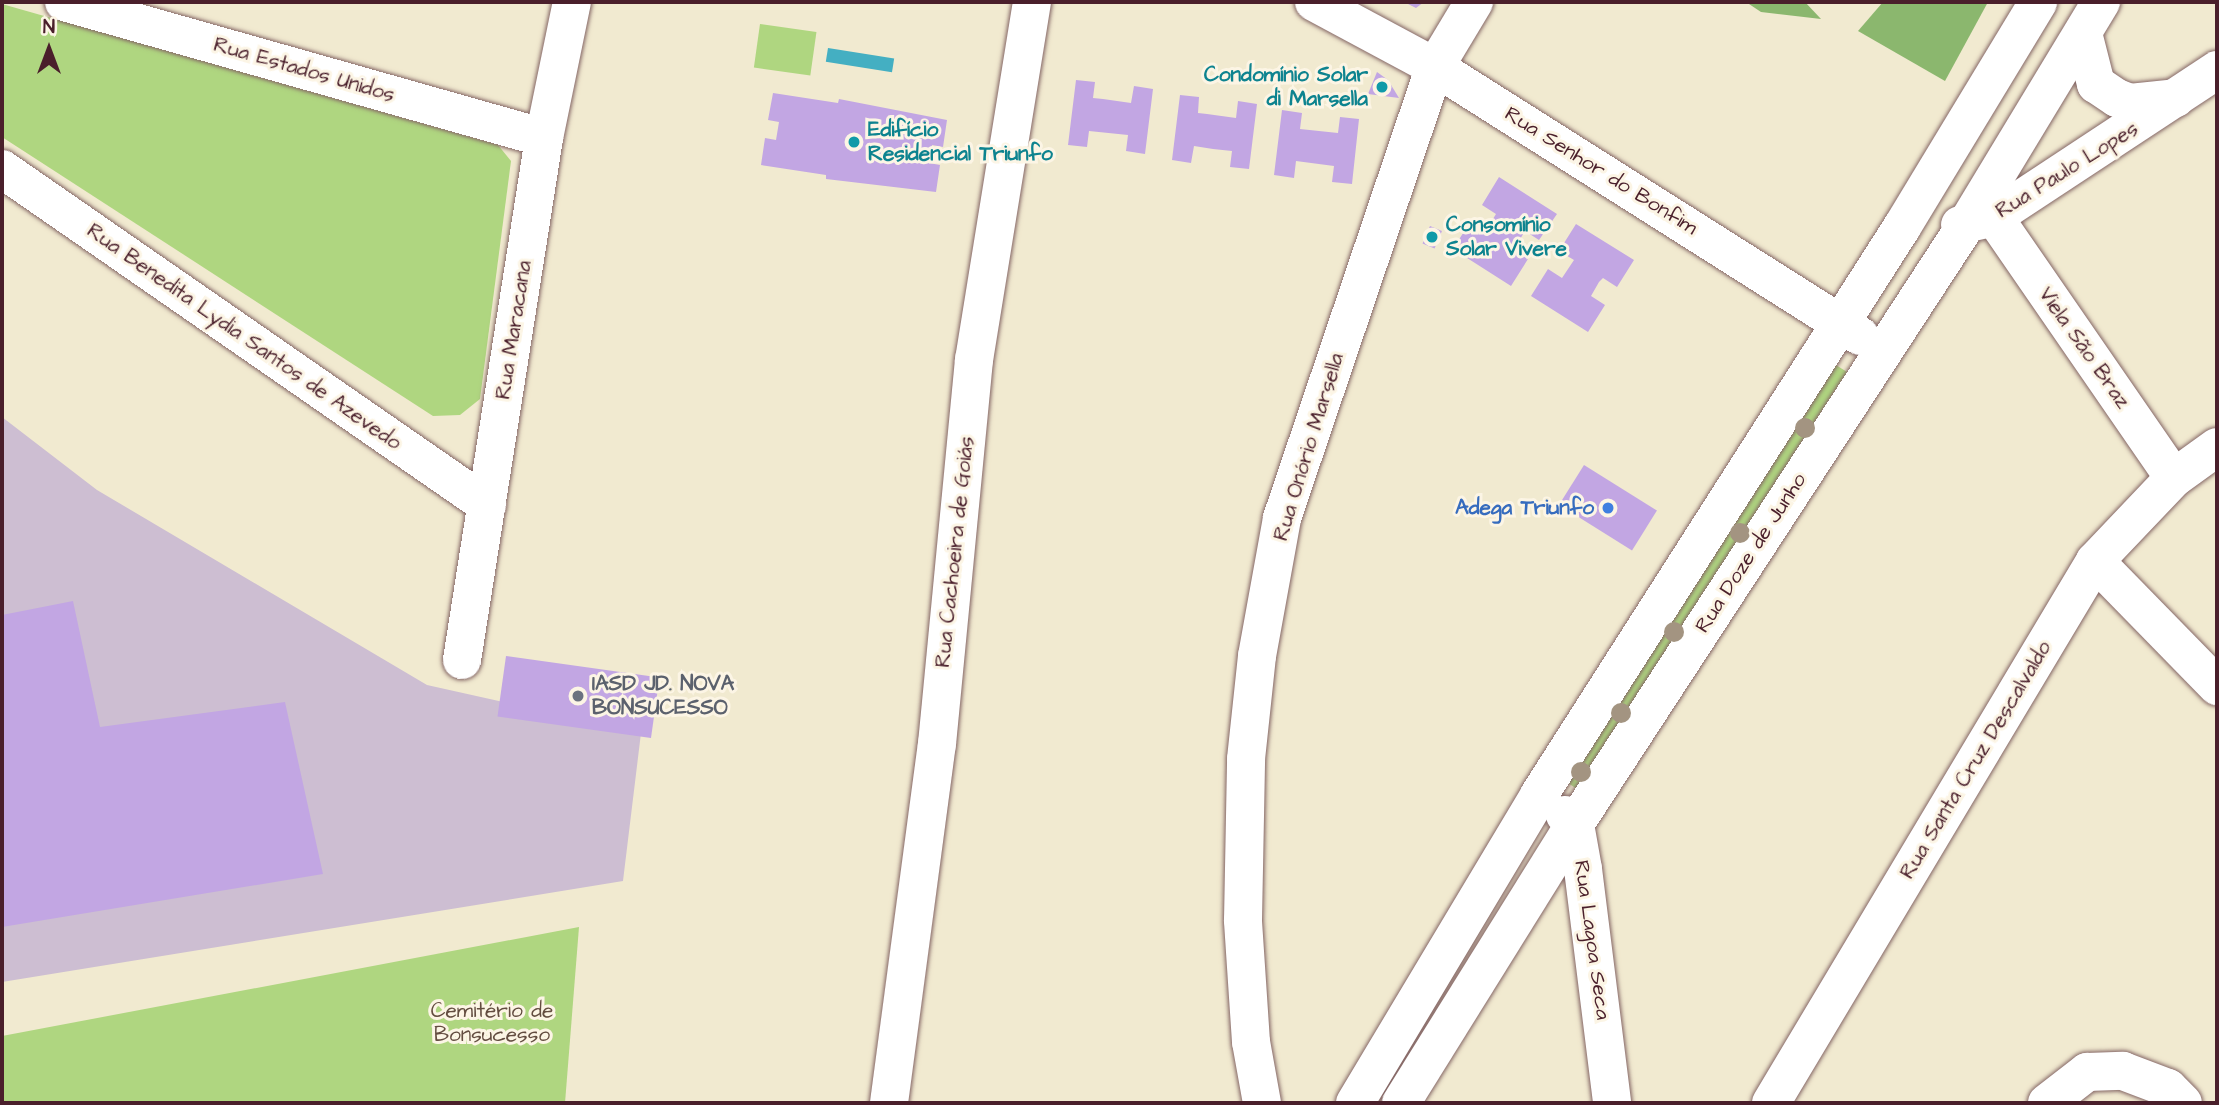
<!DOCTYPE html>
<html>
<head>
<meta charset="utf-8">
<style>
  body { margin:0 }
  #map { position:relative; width:2219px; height:1105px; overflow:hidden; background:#f1ead0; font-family:"Architects Daughter",sans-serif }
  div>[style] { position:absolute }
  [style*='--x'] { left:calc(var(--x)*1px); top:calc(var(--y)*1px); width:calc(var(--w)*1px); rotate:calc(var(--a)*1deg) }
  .industrial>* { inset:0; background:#cdbed2 }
  .green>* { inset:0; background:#afd680; transform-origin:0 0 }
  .forest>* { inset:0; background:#8bb76e }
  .water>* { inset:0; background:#44afc2; transform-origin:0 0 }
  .building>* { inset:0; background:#c2a6e3; transform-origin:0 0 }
  .roads { filter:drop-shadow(0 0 2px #846665) drop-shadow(0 0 2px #846665) }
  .minor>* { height:38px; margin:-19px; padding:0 19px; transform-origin:19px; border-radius:19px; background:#fff }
  .trees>* { width:20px; height:20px; margin:-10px; border-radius:50%; background:#a39481 }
  .dots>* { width:19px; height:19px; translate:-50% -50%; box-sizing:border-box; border:4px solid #fcf5e5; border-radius:50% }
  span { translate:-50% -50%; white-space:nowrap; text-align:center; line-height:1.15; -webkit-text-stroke:6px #fcf5e5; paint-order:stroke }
  .street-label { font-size:21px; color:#4a1f2b }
  .culture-label { font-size:21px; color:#0d838f; font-weight:700 }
  .right { translate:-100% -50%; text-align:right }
  .left { translate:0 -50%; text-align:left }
  .shop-label { font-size:21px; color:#366cbe; font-weight:700 }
  .worship-label { font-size:21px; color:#5b616d; font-weight:700 }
  .park-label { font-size:21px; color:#634d40 }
  .frame { position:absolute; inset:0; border:4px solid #4a1f2b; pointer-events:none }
  .north { position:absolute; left:14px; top:14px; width:70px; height:70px; -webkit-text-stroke:5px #fcf5e5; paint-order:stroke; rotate:0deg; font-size:19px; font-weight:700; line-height:28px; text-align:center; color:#4a1f2b }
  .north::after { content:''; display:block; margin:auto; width:24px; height:32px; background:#4a1f2b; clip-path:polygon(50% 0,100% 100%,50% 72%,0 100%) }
</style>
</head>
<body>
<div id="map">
  <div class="industrial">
    <i style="clip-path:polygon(2px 417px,97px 490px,427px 685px,641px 733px,623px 881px,2px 982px)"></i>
  </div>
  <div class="green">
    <i style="clip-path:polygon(2px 4px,498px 145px,511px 161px,480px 399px,460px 415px,433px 416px,2px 137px)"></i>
    <i style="left:760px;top:24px;width:57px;height:44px;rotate:8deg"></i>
    <i style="clip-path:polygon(1836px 365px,1847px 372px,1577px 789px,1568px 783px)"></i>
    <i style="clip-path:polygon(579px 927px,565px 1103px,2px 1103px,2px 1036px)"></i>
  </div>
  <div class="forest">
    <i style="clip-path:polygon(1746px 2px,1805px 2px,1821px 19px,1761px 12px)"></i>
    <i style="clip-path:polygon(1883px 2px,1988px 2px,1945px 81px,1858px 31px)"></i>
  </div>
  <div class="water">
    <i style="left:828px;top:48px;width:67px;height:14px;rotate:9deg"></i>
  </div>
  <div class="building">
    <i style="clip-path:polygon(1404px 2px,1424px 2px,1416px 8px)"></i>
    <i style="clip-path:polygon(1377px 72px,1388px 80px,1399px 98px,1368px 94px)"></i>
    <i style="clip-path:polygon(1076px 80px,1095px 82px,1093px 98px,1103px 99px,1131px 103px,1134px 86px,1153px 89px,1145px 154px,1126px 151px,1128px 135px,1089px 131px,1087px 147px,1068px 145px)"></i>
    <i style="clip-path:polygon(773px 93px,838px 103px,839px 99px,947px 120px,943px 147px,932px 145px,929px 163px,940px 165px,936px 192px,826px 179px,826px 175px,761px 165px,765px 138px,776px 140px,779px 122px,768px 120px)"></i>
    <i style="clip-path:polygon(1180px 95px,1199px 97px,1198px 113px,1207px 114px,1236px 118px,1238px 101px,1257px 104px,1249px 169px,1230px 167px,1232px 151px,1213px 149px,1194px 146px,1191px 163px,1172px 160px)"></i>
    <i style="clip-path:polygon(1282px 110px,1302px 113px,1300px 129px,1338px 133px,1340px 117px,1359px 119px,1352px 184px,1332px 182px,1334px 166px,1296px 161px,1294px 178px,1274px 175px)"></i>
    <i style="clip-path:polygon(1499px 177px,1557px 214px,1539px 240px,1525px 231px,1514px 249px,1528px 259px,1511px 286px,1453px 249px,1470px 222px,1485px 231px,1488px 227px,1496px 214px,1482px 205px)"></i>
    <i style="clip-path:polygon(1576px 224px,1634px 260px,1617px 287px,1603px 278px,1599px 282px,1591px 296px,1605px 305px,1588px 332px,1531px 296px,1548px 269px,1562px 278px,1574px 260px,1559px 251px)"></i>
    <i style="left:1430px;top:226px;width:13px;height:19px;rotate:23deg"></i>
    <i style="left:1584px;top:465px;width:86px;height:47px;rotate:32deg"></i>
    <i style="clip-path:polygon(73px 601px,100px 727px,285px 702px,323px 874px,2px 927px,2px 615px)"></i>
    <i style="left:506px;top:656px;width:155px;height:61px;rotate:8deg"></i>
  </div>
  <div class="roads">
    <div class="minor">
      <i style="--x:64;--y:2;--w:499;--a:15.8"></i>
      <i style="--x:1314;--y:2;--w:137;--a:28.2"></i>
      <i style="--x:1435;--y:67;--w:503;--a:32.33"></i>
      <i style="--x:2083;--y:33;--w:53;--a:75.7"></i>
      <i style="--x:2096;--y:84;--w:25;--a:34"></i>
      <i style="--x:2117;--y:98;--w:14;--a:21"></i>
      <i style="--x:2130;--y:103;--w:46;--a:-6.2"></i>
      <i style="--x:2;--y:169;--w:590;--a:34.71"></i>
      <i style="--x:1994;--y:217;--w:317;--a:55.4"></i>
      <i style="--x:1960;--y:225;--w:35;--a:-13"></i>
      <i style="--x:1994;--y:217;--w:267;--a:-33.4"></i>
      <i style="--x:2095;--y:561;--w:175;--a:45.7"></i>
      <i style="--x:462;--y:660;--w:528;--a:-81.07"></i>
      <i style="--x:544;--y:138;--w:139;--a:-78.4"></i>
      <i style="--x:1565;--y:815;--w:13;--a:42"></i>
      <i style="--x:1575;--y:824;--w:46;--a:79.9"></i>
      <i style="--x:1583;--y:869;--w:236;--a:82.9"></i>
      <i style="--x:889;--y:1103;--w:362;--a:-82.4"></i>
      <i style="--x:937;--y:744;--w:386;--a:-84.5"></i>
      <i style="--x:974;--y:360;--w:363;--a:-80.8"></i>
      <i style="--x:1262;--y:1103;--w:62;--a:-100.2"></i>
      <i style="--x:1251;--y:1042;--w:122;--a:-93.8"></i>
      <i style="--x:1243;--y:920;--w:161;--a:-88.9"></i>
      <i style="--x:1246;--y:759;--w:104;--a:-83.9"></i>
      <i style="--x:1257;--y:656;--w:140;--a:-79.7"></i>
      <i style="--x:1282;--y:518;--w:476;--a:-71.3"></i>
      <i style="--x:1435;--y:67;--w:76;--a:-59"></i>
      <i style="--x:1355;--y:1103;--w:359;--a:-59.1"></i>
      <i style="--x:1539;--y:795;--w:674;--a:-57.42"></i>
      <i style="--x:1902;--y:227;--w:263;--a:-58.8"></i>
      <i style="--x:1401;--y:1103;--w:329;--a:-58.1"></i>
      <i style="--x:1575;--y:824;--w:715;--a:-56.87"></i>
      <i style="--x:1966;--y:225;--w:261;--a:-58.8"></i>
      <i style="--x:1771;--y:1103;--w:631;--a:-59.13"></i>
      <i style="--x:2095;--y:561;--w:115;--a:-46.4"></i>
      <i style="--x:2174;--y:478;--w:53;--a:-35.8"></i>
      <i style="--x:2047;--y:1103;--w:51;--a:-37.8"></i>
      <i style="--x:2087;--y:1072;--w:36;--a:-2"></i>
      <i style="--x:2123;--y:1071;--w:48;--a:20.7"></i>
      <i style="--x:2168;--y:1088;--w:21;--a:45"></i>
    </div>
  </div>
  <div class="trees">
    <i style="left:1805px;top:428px"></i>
    <i style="left:1740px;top:533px"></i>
    <i style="left:1674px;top:632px"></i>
    <i style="left:1621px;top:713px"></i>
    <i style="left:1581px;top:772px"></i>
  </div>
  <div class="dots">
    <i style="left:1382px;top:87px;background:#0f9aa8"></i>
    <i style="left:854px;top:142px;background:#0f9aa8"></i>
    <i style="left:1432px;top:237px;background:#0f9aa8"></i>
    <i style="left:1608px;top:508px;background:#3f7fe0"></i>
    <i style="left:578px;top:696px;background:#6b7280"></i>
  </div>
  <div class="street-label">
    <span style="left:304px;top:70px;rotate:16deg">Rua Estados Unidos</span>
    <span style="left:2067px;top:170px;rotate:-32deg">Rua Paulo Lopes</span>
    <span style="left:1601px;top:171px;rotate:32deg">Rua Senhor do Bonfim</span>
    <span style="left:514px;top:330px;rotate:-81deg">Rua Maracana</span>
    <span style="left:244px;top:337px;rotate:35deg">Rua Benedita Lydia Santos de Azevedo</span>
    <span style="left:2084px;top:348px;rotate:55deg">Viela São Braz</span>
    <span style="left:1309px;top:447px;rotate:-73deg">Rua Onório Marsella</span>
    <span style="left:955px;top:552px;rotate:-84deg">Rua Cachoeira de Goiás</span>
    <span style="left:1751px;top:553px;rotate:-57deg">Rua Doze de Junho</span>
    <span style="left:1976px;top:760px;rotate:-59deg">Rua Santa Cruz Descalvaldo</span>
    <span style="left:1592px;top:940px;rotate:82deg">Rua Lagoa Seca</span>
  </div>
  <div class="culture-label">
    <span class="right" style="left:1368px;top:87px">Condomínio Solar<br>di Marsella</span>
    <span class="left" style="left:868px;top:142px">Edifício<br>Residencial Triunfo</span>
    <span class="left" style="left:1446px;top:237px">Consomínio<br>Solar Vivere</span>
  </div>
  <div class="shop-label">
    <span class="right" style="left:1594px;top:508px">Adega Triunfo</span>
  </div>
  <div class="worship-label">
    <span class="left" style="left:592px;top:696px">IASD JD. NOVA<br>BONSUCESSO</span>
  </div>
  <div class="park-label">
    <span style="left:492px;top:1023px">Cemitério de<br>Bonsucesso</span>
  </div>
  <div class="frame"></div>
  <div class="north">N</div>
</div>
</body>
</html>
